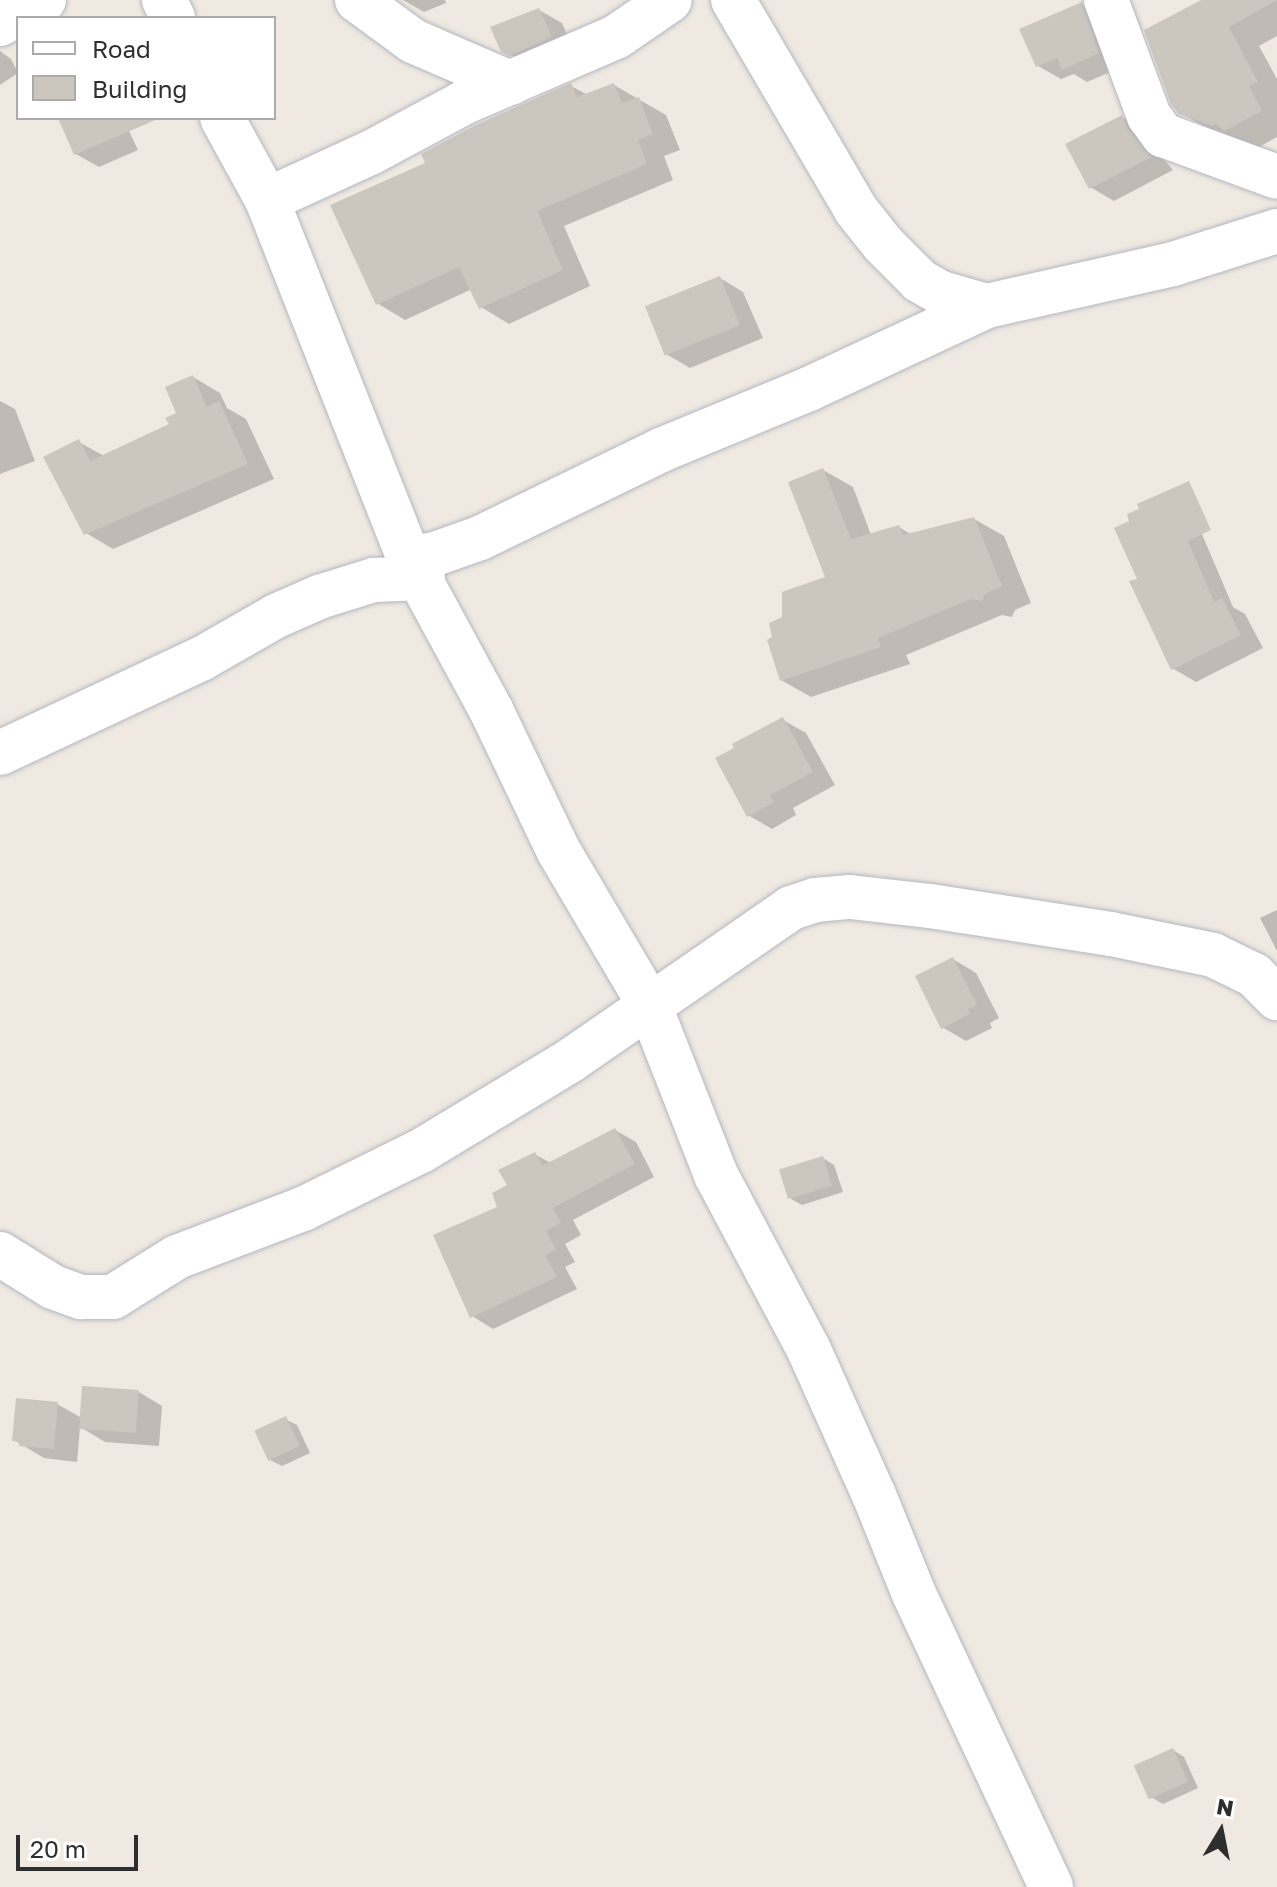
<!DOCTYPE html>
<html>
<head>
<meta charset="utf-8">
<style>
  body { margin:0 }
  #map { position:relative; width:1277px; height:1887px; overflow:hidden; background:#efe9e1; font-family:"Golos Text",sans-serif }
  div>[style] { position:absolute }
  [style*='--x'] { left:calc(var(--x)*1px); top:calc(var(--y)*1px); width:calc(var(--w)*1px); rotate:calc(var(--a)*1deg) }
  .shadow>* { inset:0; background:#0003 }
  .building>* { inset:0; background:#cbc7bf; transform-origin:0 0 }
  .roads { filter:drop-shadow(0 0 2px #b4b7c1) drop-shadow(0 0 2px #b4b7c1) }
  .minor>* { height:44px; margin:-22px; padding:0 22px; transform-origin:22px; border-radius:22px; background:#fff }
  span { translate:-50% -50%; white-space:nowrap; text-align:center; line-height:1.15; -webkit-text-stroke:6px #fff; paint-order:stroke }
  .legend { position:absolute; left:16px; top:16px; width:260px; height:104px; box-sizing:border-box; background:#fff; border:2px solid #ababab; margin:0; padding:10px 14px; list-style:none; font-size:24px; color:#2e2e2e }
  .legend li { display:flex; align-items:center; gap:16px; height:40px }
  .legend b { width:40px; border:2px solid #ababab }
  .north { position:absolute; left:1181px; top:1791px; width:80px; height:80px; -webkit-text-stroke:6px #fff; paint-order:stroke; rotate:10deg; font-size:22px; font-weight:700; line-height:32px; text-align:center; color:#2e2e2e }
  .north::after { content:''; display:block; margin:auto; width:28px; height:36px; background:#2e2e2e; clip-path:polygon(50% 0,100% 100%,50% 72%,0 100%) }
  .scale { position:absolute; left:16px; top:1835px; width:122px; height:36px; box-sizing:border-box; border:4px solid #2e2e2e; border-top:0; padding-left:10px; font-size:24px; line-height:28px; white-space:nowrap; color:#2e2e2e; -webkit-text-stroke:6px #fff; paint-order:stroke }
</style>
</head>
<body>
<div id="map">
  <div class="shadow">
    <i style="clip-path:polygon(403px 0,445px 0,446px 3px,424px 12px)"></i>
    <i style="clip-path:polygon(1202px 0,1277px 0,1277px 36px,1259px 46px,1277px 79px,1277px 137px,1257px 148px,1213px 131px,1180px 113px)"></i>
    <i style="clip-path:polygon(1082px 4px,1105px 18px,1122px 67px,1087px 82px,1074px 74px,1061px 79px,1038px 66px)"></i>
    <i style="clip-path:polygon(539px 10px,562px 23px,574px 51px,527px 64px,502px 50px)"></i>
    <i style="clip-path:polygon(0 51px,11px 59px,18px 73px,0 85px)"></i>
    <i style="clip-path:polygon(614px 85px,666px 115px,680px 150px,664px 156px,673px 180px,564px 226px,590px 286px,509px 324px,481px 307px,472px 289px,405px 320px,377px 303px,428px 164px,571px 86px,588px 95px)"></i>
    <i style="clip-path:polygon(1122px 117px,1145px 131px,1152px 146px,1173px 170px,1114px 201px,1090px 187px)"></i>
    <i style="clip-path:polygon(61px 118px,123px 118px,138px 150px,99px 167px,76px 154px)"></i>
    <i style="clip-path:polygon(720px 278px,743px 292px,763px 338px,690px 368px,666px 354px)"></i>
    <i style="clip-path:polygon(193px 377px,220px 393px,227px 408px,246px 419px,274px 479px,113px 549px,86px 533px,79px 442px,104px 456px,171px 425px)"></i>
    <i style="clip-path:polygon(0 401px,15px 409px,35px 461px,0 474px)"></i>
    <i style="clip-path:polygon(823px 470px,853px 487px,871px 535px,899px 527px,912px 535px,974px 519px,1004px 536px,1031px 603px,1015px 610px,1012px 617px,1002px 615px,906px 655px,910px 664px,811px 697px,781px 680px,774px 638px,784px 618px,828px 578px)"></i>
    <i style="clip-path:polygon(1190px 506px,1233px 607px,1245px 614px,1263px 648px,1196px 682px,1172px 668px,1140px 580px,1132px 522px)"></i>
    <i style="clip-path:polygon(783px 720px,806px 733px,835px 785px,793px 808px,796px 815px,772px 829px,748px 815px)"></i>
    <i style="clip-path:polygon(1277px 910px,1277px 951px,1260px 918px)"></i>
    <i style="clip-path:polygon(953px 959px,976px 973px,999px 1018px,990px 1023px,992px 1028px,966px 1041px,942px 1027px)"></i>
    <i style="clip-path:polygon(615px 1130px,636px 1142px,654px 1177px,573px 1220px,581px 1235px,565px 1244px,575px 1262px,565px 1267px,577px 1289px,493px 1329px,472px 1316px,500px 1208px,510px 1186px,534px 1154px,551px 1163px)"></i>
    <i style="clip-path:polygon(823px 1158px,834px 1165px,843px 1192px,802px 1205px,791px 1199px)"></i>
    <i style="clip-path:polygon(139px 1392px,162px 1406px,159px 1446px,105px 1442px,80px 1427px,77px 1462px,44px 1458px,14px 1440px,57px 1404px,82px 1418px)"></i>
    <i style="clip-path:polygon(285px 1419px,297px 1425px,310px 1453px,282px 1466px,270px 1460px)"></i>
    <i style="clip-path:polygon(1173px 1750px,1184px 1757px,1198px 1788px,1163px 1804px,1151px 1797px)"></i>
  </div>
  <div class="building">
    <i style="clip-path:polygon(1201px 0,1277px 0,1229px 27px,1258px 82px,1249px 86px,1262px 111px,1224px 131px,1216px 124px,1212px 126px,1179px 114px,1171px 104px,1144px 30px)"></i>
    <i style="clip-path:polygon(1082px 2px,1099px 53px,1062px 70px,1057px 58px,1036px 67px,1019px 29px)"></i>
    <i style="clip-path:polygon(539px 8px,552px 37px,510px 56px,501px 52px,490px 27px)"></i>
    <i style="clip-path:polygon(571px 83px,577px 97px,614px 83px,622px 103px,639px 97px,653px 134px,638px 140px,647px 164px,537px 211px,563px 270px,479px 309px,459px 267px,376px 305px,330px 205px,425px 163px,421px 154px,476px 125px)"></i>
    <i style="clip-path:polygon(1122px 115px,1129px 131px,1152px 157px,1089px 189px,1065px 144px)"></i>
    <i style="clip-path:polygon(58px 118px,160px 118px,74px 155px)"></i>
    <i style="left:720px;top:276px;width:53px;height:81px;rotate:68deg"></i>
    <i style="clip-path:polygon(193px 375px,207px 407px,219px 401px,248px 464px,84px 535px,43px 457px,79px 439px,90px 461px,169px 424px,165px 418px,176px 413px,165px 387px)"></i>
    <i style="clip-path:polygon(823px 468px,851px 539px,899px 525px,903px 535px,974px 517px,1002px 586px,985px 594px,982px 601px,971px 599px,878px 638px,881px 647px,780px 681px,767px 640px,772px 637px,769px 623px,782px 617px,782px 592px,825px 577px,788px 482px)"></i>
    <i style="clip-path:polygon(1189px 481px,1211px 530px,1188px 541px,1214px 602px,1222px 598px,1241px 635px,1171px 670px,1129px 581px,1137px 579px,1114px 528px,1129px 521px,1127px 514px,1139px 509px,1137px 504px)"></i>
    <i style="clip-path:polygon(783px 717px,813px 772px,770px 795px,774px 802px,747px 817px,715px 758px,734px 748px,732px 744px)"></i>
    <i style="clip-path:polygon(953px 957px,977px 1005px,968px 1009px,970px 1014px,941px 1029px,915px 976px)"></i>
    <i style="clip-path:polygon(615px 1128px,635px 1164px,553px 1208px,561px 1223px,546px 1231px,556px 1250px,545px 1255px,557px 1277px,470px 1318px,433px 1235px,497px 1207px,492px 1193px,507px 1185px,498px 1170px,535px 1152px,542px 1166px)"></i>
    <i style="left:823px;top:1156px;width:31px;height:46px;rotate:73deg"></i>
    <i style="left:82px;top:1386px;width:57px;height:43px;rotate:4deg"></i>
    <i style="clip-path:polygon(16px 1398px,58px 1402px,54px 1449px,19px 1446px,19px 1442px,12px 1441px)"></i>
    <i style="left:286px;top:1416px;width:33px;height:35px;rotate:65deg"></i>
    <i style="left:1173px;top:1748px;width:37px;height:43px;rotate:66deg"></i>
  </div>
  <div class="roads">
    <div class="minor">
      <i style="--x:164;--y:0;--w:20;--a:63"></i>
      <i style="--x:357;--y:0;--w:69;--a:36.2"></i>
      <i style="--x:413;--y:41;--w:106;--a:23.4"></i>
      <i style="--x:733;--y:0;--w:243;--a:59.6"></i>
      <i style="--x:856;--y:210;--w:43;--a:51.5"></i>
      <i style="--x:883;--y:244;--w:52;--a:45"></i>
      <i style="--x:920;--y:281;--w:24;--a:30"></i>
      <i style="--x:941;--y:293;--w:48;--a:15.8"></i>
      <i style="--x:1106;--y:0;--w:124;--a:69.7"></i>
      <i style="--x:1149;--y:116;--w:24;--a:54"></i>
      <i style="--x:1163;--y:135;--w:121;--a:20.2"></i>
      <i style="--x:0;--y:24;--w:50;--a:-28.6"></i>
      <i style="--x:222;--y:118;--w:94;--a:61.2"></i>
      <i style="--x:267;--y:200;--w:384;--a:68.4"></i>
      <i style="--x:408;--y:557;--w:176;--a:61.5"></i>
      <i style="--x:492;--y:712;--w:153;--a:64.4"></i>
      <i style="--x:558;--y:850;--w:179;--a:59.4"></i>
      <i style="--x:649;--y:1004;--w:184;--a:68.6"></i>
      <i style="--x:716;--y:1175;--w:198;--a:62"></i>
      <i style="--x:809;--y:1350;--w:159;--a:65.9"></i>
      <i style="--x:874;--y:1495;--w:107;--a:68"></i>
      <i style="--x:914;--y:1594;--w:323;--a:64.9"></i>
      <i style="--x:267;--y:200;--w:115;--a:-24.6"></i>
      <i style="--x:372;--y:152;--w:106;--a:-28.3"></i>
      <i style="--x:465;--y:102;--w:164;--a:-23.3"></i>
      <i style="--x:616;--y:37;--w:65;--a:-34.4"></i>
      <i style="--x:408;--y:557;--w:24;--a:-5"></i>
      <i style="--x:432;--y:555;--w:51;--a:-19.5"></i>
      <i style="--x:480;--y:538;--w:201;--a:-25.9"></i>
      <i style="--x:661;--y:450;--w:160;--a:-22.4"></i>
      <i style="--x:809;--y:389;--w:196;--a:-25"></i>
      <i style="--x:987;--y:306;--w:191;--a:-12.7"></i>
      <i style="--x:1173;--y:264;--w:109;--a:-17.6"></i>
      <i style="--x:0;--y:753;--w:222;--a:-25.1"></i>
      <i style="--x:201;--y:659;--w:86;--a:-29.8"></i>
      <i style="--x:276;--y:616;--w:47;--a:-23.8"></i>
      <i style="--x:319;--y:597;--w:58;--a:-17.2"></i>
      <i style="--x:374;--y:580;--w:49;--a:-2.3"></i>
      <i style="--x:0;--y:1254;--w:62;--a:31.9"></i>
      <i style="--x:53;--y:1287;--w:30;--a:20"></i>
      <i style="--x:81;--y:1297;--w:32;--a:0"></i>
      <i style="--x:113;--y:1297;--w:75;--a:-32"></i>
      <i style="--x:177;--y:1257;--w:137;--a:-20.9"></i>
      <i style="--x:305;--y:1208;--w:129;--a:-26.2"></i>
      <i style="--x:421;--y:1151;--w:175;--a:-31.2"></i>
      <i style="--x:571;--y:1060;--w:267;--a:-34.6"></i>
      <i style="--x:791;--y:908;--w:25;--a:-18"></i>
      <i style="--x:815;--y:900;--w:35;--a:-5"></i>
      <i style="--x:850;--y:897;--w:81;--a:6.4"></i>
      <i style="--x:930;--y:906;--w:183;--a:8.8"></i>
      <i style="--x:1111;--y:934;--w:104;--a:11.6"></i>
      <i style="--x:1213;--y:955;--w:46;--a:26"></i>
      <i style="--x:1254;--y:975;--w:33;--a:45"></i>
    </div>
  </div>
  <ul class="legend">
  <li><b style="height:10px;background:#fff"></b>Road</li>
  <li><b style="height:22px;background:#cbc7bf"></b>Building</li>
  </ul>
  <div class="north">N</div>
  <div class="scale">20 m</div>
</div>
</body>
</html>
